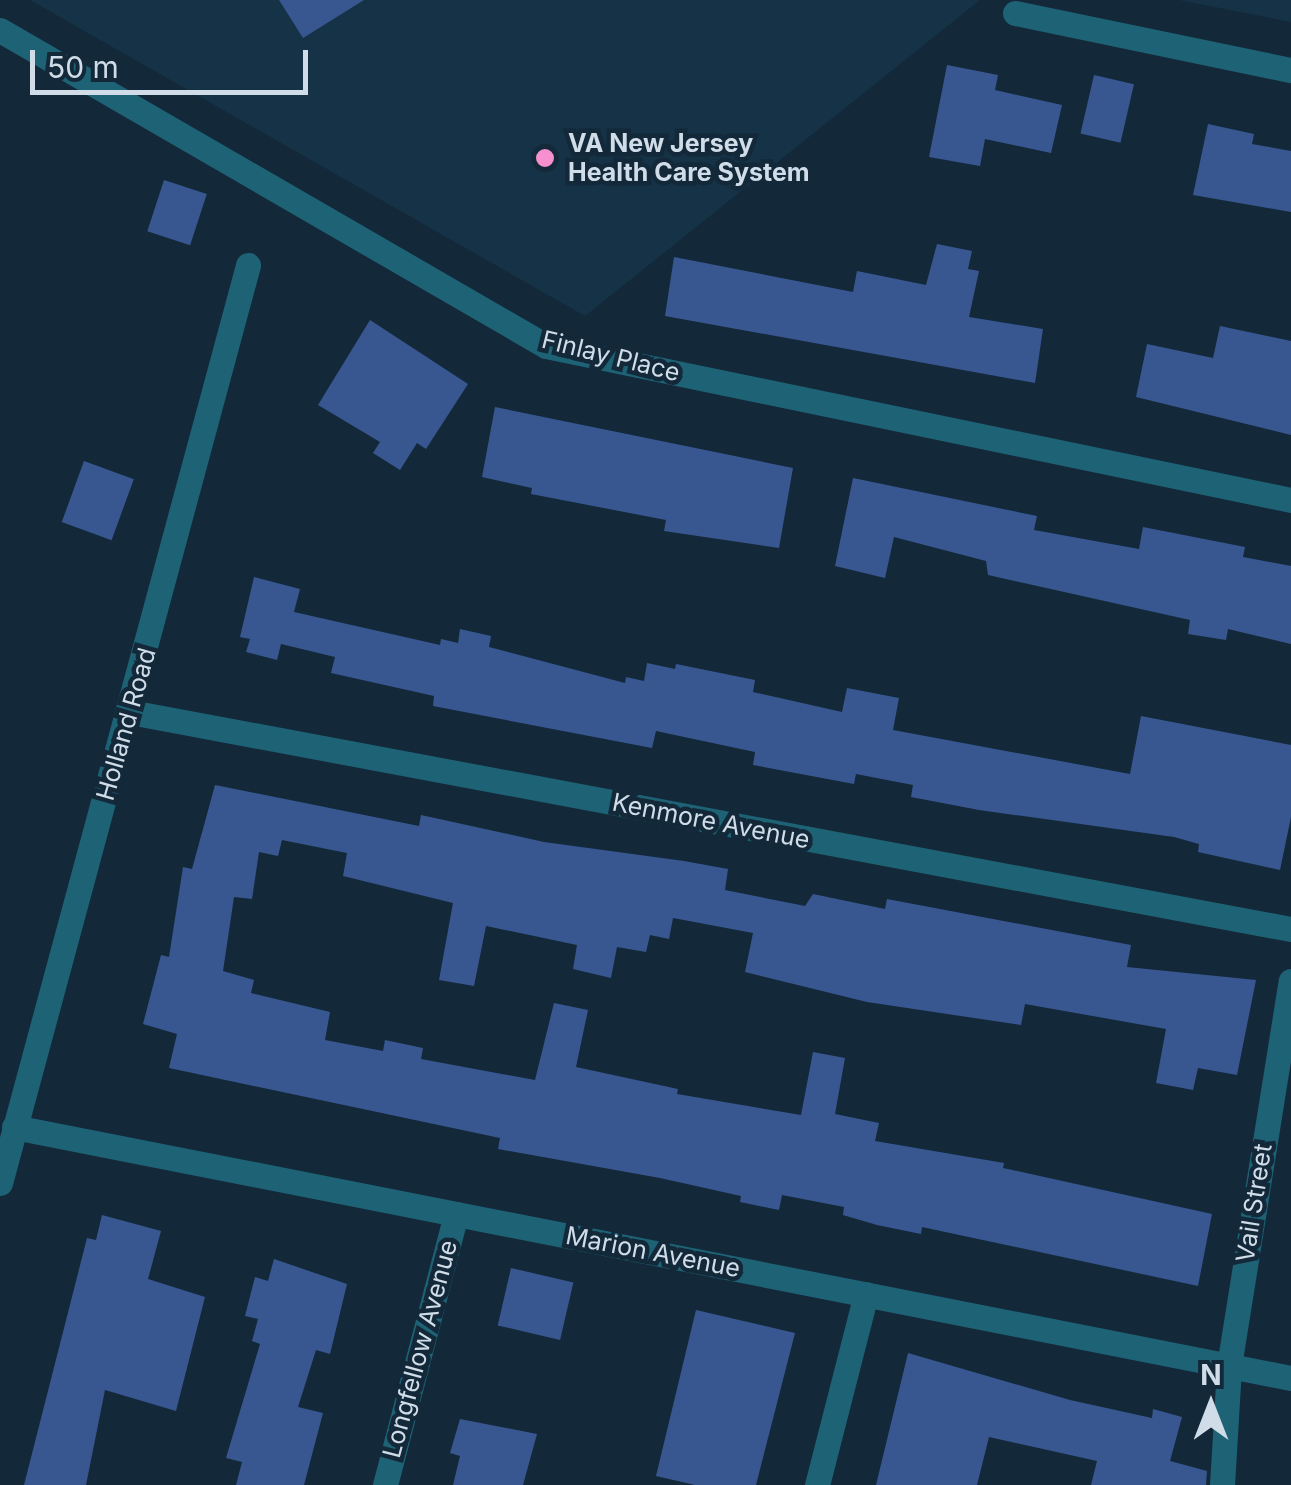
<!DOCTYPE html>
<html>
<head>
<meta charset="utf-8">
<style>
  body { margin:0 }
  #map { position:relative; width:1291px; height:1485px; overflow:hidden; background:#132939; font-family:Inter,sans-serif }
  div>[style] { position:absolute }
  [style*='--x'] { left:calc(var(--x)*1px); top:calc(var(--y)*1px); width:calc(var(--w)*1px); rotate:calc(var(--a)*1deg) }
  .built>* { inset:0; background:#153247 }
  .building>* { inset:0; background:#385791; transform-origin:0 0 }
  .minor>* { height:25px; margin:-12.5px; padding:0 12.5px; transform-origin:12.5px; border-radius:12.5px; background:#1e6276 }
  .dots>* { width:28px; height:28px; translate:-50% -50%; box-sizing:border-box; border:5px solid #132939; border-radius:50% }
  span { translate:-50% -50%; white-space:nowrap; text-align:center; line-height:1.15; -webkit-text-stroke:9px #132939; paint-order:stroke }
  .poi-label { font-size:25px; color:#d0dde8; font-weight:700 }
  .left { translate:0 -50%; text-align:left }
  .street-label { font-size:25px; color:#d0dde8 }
  .north { position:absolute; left:1161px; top:1355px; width:100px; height:100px; -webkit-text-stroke:8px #132939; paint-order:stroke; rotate:0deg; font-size:28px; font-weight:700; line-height:40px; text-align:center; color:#d0dde8 }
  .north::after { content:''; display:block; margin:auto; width:35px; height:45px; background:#d0dde8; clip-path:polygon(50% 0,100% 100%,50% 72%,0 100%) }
  .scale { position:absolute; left:30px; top:50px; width:278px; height:45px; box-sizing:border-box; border:5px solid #d0dde8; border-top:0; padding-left:12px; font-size:30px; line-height:35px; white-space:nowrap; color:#d0dde8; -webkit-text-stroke:8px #132939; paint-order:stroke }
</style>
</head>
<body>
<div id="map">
  <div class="built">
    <i style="clip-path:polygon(30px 0,980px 0,585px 316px)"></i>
    <i style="clip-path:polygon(1179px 0,1291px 0,1291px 22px)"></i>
  </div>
  <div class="building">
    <i style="clip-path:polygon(279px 0,364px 0,303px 38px)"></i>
    <i style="clip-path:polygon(947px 65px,998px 75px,995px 90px,1062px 105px,1051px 153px,985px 139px,980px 166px,929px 157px)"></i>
    <i style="left:1094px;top:75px;width:41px;height:60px;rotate:13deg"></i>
    <i style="clip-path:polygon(1208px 124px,1254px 134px,1252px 144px,1291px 151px,1291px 212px,1193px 195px)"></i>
    <i style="left:164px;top:180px;width:45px;height:54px;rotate:18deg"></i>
    <i style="clip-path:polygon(937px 244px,972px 251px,968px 269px,979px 271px,969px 317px,1043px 329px,1035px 383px,665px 316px,674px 257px,853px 292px,857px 271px,926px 285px)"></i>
    <i style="clip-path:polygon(370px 320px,468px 384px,426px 449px,417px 443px,400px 470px,373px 453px,380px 442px,318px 405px)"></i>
    <i style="clip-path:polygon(1220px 326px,1291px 341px,1291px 435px,1136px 397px,1147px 344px,1213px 358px)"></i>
    <i style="clip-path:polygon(495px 407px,793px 468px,779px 548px,664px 531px,666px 520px,531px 494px,532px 488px,482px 477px)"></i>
    <i style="left:84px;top:461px;width:53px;height:65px;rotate:20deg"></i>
    <i style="clip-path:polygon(853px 478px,1037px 516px,1034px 530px,1139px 549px,1143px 527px,1245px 547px,1243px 557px,1291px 566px,1291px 644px,1228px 629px,1226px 640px,1188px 634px,1190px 620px,988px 575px,986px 561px,894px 537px,885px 578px,835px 566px)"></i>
    <i style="clip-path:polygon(254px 577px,300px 589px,294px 612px,440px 645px,441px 639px,458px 643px,460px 629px,491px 636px,489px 647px,625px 683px,626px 677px,644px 681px,647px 663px,675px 669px,676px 664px,755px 680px,753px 692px,842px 712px,847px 688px,899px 698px,893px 730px,1130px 774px,1141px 716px,1291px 745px,1291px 817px,1280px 870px,1198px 852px,1199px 844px,1174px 837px,979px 810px,911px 797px,913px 785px,856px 774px,854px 784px,753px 765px,755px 752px,656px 731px,652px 748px,433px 706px,434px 696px,331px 673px,335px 657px,281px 644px,277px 660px,246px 652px,250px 639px,240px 637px)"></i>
    <i style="clip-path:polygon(215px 785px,419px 826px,421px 815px,544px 842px,684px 861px,728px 869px,725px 890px,805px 906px,813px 894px,885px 909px,887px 899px,1131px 945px,1127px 967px,1256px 980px,1237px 1075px,1198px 1068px,1193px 1090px,1156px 1083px,1166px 1029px,1025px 1004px,1021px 1025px,867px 1002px,745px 972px,753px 933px,673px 918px,669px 939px,650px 935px,646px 952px,617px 947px,611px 978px,573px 969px,577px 945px,486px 926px,474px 986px,439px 980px,453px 903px,343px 876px,347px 853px,282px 840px,278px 856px,259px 852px,252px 899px,234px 897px,223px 971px,254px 980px,251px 993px,330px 1012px,325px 1040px,383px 1051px,385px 1040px,423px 1048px,421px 1059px,535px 1080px,554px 1003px,588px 1010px,576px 1067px,678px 1089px,677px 1094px,801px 1115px,813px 1052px,845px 1058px,835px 1114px,879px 1123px,875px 1141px,1004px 1163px,1003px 1168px,1212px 1214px,1198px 1286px,922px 1227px,921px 1234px,877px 1225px,843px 1215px,844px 1207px,782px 1195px,779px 1210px,740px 1202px,741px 1196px,660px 1178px,498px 1149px,500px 1138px,169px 1068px,177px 1034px,143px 1024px,161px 955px,169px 957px,183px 867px,192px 869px)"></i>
    <i style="clip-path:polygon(102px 1215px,161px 1231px,148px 1279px,205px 1297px,176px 1411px,105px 1390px,86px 1485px,24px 1485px,87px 1238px,96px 1240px)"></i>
    <i style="clip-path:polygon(274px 1259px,347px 1284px,330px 1354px,316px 1350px,298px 1407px,323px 1413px,304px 1485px,236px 1485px,242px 1462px,226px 1458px,260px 1344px,252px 1341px,258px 1319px,245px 1316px,255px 1277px,268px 1281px)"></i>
    <i style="left:511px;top:1268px;width:64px;height:59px;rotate:13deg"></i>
    <i style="clip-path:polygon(696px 1310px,795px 1333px,756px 1485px,695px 1485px,656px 1476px)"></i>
    <i style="clip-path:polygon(908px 1353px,1070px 1400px,1152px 1418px,1153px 1409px,1182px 1417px,1170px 1461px,1207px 1471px,1206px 1485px,1091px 1485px,1097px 1461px,989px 1437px,977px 1485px,876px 1485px)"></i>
    <i style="clip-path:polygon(460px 1419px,537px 1434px,523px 1485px,453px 1485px,460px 1456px,450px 1453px)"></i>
  </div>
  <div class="minor">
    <i style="--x:1015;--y:13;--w:282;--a:11.7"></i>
    <i style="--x:0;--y:30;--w:631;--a:30.06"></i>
    <i style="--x:546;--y:346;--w:761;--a:11.68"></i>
    <i style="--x:130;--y:712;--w:1181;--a:10.59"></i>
    <i style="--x:14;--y:1127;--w:1301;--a:11.12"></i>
    <i style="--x:0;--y:1183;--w:951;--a:-74.88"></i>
    <i style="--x:385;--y:1485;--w:280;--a:-75.3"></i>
    <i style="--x:817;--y:1485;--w:197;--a:-75.6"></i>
    <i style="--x:1222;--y:1485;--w:119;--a:-86.6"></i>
    <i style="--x:1229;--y:1366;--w:390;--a:-80.9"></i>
  </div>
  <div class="dots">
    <i style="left:545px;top:158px;background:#f790ce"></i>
  </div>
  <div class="poi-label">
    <span class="left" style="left:568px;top:158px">VA New Jersey<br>Health Care System</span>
  </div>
  <div class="street-label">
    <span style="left:611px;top:356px;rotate:14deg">Finlay Place</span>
    <span style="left:126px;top:724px;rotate:-74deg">Holland Road</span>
    <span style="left:711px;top:821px;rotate:11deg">Kenmore Avenue</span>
    <span style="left:1254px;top:1203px;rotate:-81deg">Vail Street</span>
    <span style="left:653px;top:1252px;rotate:11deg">Marion Avenue</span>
    <span style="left:420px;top:1349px;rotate:-75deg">Longfellow Avenue</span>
  </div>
  <div class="north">N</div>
  <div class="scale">50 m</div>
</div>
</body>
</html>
